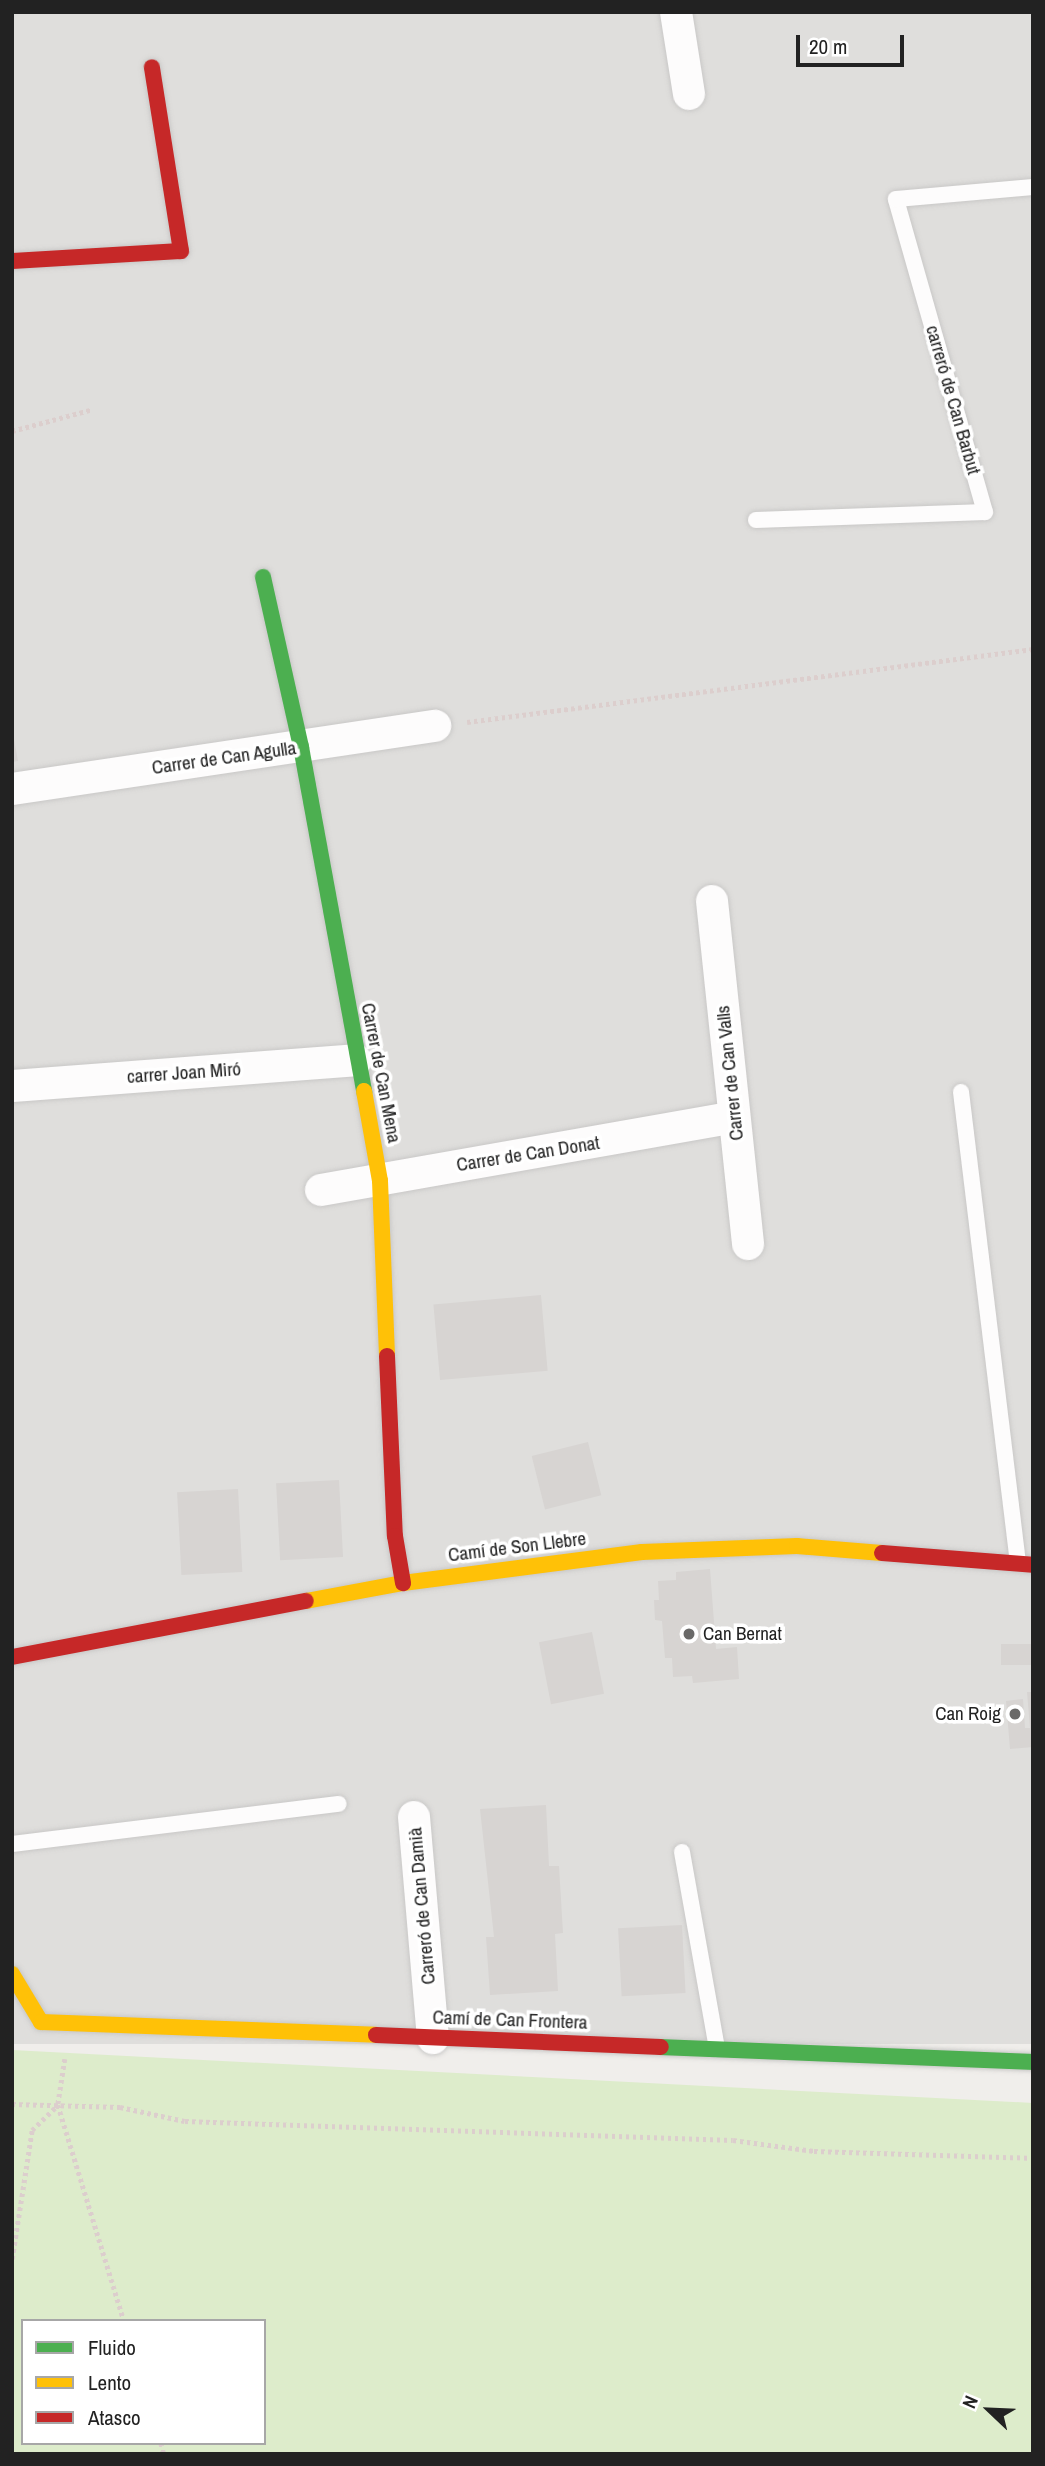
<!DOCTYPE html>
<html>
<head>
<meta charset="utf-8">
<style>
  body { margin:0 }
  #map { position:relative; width:1045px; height:2466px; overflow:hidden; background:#f0eeeb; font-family:"Archivo Narrow",sans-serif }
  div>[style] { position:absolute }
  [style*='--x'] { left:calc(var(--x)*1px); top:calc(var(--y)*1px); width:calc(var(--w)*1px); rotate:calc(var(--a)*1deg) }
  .residential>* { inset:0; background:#dfdedc; transform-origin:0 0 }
  .grass>* { inset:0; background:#ddeccb }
  .building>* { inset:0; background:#d7d4d2; transform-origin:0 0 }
  .path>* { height:4.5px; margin-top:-2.25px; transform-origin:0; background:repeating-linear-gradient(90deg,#dccecd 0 3.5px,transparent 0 7px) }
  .roads { filter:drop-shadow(0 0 2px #c9c8c7) drop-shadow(0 0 2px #c9c8c7) }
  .lane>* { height:16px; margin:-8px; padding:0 8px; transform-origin:8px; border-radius:8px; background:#fdfcfc }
  .street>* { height:32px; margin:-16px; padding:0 16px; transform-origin:16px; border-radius:16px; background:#fdfcfc }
  .fast>* { height:16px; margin:-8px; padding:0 8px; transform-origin:8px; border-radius:8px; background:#4caf50 }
  .slow>* { height:16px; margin:-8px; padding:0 8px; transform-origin:8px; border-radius:8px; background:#ffc107 }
  .jam>* { height:16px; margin:-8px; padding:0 8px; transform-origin:8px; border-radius:8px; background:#c62828 }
  .dots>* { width:19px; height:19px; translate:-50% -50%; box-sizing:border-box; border:4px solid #fff; border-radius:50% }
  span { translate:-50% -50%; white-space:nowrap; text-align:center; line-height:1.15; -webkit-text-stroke:7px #fff; paint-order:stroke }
  .street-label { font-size:19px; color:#222 }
  .poi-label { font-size:19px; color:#222 }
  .left { translate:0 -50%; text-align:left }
  .right { translate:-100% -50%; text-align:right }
  .frame { position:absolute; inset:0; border:14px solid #222; pointer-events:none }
  .legend { position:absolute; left:21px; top:2319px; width:245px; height:126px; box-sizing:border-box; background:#fff; border:2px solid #a7a7a7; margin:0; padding:9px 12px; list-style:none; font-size:21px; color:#222 }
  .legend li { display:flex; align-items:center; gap:14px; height:35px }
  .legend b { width:35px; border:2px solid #a7a7a7 }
  .north { position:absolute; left:954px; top:2375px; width:70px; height:70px; -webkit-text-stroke:5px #fff; paint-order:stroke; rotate:293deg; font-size:19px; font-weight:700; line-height:28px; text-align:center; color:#222 }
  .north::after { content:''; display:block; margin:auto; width:24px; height:32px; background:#222; clip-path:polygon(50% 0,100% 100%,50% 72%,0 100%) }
  .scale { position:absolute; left:796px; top:35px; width:108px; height:32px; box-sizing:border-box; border:4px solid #222; border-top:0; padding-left:9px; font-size:21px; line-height:24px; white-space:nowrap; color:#222; -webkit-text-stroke:5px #fff; paint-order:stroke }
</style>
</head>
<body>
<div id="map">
  <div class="residential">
    <i style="left:12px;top:12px;width:1021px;height:2032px"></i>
  </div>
  <div class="grass">
    <i style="clip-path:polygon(evenodd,12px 2050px,1033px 2103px,1033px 2454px,12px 2454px,12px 2050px,23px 2321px,264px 2321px,264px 2443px,23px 2443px,23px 2321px)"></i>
  </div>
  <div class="building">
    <i style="clip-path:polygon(12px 728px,18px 761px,12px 762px)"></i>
    <i style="left:541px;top:1295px;width:76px;height:108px;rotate:85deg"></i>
    <i style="left:588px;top:1442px;width:55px;height:58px;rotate:76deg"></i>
    <i style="left:339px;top:1480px;width:77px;height:63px;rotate:87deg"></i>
    <i style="left:238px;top:1489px;width:83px;height:61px;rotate:87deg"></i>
    <i style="clip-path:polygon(710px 1569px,716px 1649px,737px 1647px,739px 1679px,693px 1683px,692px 1676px,673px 1677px,672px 1658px,665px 1658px,662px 1621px,655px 1620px,654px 1600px,659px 1600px,658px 1581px,676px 1580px,676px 1572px)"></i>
    <i style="left:592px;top:1632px;width:63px;height:54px;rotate:79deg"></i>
    <i style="left:1033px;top:1644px;width:21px;height:32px;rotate:90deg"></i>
    <i style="clip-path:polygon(1027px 1692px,1033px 1692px,1033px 1747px,1010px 1749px,1006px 1701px,1023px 1699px,1025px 1728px,1030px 1728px)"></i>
    <i style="clip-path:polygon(546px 1805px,549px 1866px,559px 1866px,563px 1933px,555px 1934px,558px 1991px,490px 1995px,486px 1937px,494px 1937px,480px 1809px)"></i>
    <i style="left:682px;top:1925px;width:68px;height:64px;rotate:87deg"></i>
  </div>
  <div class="path">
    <i style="--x:12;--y:431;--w:81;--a:-15.1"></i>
    <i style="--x:467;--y:722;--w:571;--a:-7.35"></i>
    <i style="--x:65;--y:2059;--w:47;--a:98.7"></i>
    <i style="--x:58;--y:2105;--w:226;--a:73"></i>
    <i style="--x:12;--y:2104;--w:108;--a:1.6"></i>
    <i style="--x:120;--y:2107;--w:66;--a:12.2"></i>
    <i style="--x:185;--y:2121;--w:548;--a:1.99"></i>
    <i style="--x:733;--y:2140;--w:82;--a:7.7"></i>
    <i style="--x:814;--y:2151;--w:219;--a:1.8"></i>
    <i style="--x:12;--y:2259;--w:131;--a:-81.2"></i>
    <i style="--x:32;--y:2130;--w:36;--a:-44"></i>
    <i style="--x:161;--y:2443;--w:11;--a:75"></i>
  </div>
  <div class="roads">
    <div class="lane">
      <i style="--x:756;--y:520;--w:229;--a:-2"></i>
      <i style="--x:985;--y:512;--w:325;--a:-105.9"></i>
      <i style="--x:896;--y:199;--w:138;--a:-5"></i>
      <i style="--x:961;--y:1092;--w:474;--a:83.1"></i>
      <i style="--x:12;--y:1844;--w:329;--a:-7"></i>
      <i style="--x:682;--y:1852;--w:200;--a:79.9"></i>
    </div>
    <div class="street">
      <i style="--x:676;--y:12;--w:83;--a:81"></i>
      <i style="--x:12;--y:789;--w:428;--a:-8.5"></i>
      <i style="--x:712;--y:901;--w:345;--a:84"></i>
      <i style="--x:12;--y:1086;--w:345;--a:-4.3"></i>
      <i style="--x:321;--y:1190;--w:419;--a:-10"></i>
      <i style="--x:414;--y:1817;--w:222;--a:85.1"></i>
    </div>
    <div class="fast">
      <i style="--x:263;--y:577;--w:174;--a:77.4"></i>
      <i style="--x:301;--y:747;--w:350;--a:79.6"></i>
      <i style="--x:661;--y:2047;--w:372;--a:2.3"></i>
    </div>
    <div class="slow">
      <i style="--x:364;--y:1091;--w:91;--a:79.9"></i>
      <i style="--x:380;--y:1181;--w:175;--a:87.7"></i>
      <i style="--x:306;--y:1601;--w:99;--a:-10.5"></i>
      <i style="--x:403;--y:1583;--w:241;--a:-7.4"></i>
      <i style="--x:642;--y:1552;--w:155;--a:-2.2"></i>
      <i style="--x:797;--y:1546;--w:85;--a:4.7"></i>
      <i style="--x:12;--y:1974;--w:56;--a:58.9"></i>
      <i style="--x:41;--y:2022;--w:335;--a:2.2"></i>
    </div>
    <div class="jam">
      <i style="--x:12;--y:261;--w:169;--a:-3.4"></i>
      <i style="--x:181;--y:251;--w:186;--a:-99"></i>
      <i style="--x:387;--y:1356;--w:180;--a:87.5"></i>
      <i style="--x:395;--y:1536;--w:48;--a:80.3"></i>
      <i style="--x:882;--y:1553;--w:151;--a:4.5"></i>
      <i style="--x:12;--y:1657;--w:299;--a:-10.8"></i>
      <i style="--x:376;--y:2035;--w:285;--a:2.4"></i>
    </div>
  </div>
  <div class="dots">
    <i style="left:689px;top:1634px;background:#6a6968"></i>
    <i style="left:1015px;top:1714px;background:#6a6968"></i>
  </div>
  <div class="street-label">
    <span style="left:953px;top:400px;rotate:74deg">carreró de Can Barbut</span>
    <span style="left:224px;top:758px;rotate:-8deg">Carrer de Can Agulla</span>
    <span style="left:184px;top:1073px;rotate:-4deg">carrer Joan Miró</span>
    <span style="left:381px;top:1073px;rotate:79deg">Carrer de Can Mena</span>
    <span style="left:730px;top:1073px;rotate:-96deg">Carrer de Can Valls</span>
    <span style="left:528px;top:1154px;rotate:-9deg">Carrer de Can Donat</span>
    <span style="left:517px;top:1547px;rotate:-7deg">Camí de Son Llebre</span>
    <span style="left:422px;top:1906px;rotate:-95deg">Carreró de Can Damià</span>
    <span style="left:510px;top:2020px;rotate:2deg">Camí de Can Frontera</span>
  </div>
  <div class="poi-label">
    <span class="left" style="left:703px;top:1634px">Can Bernat</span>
    <span class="right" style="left:1001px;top:1714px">Can Roig</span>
  </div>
  <div class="frame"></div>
  <ul class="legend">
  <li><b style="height:9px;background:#4caf50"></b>Fluido</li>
  <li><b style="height:9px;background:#ffc107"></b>Lento</li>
  <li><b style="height:9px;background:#c62828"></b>Atasco</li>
  </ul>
  <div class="north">N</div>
  <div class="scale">20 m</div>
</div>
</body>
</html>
